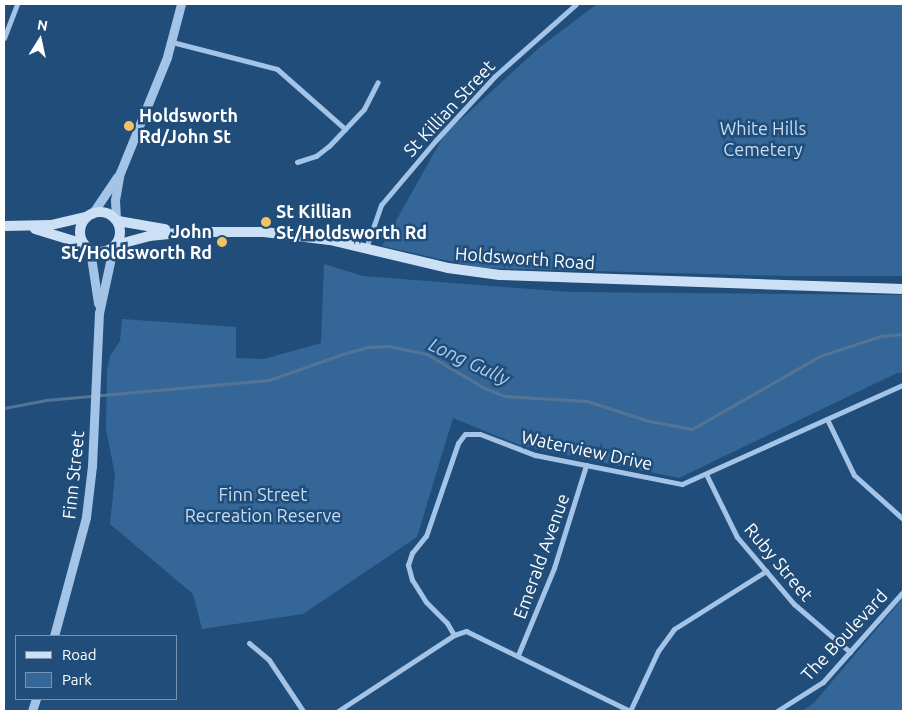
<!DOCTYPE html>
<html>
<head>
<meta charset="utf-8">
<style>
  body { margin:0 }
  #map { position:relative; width:907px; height:715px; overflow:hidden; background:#214d7a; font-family:Ubuntu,sans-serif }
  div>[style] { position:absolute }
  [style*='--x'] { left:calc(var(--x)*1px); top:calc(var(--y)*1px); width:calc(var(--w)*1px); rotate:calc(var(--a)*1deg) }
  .green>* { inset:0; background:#346798 }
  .stream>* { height:3px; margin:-1.5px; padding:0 1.5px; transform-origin:1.5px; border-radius:1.5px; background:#547496 }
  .minor>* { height:5px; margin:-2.5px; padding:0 2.5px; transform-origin:2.5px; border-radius:2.5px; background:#a3c4e6 }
  .tertiary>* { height:9px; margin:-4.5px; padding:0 4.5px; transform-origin:4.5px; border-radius:4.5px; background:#a3c4e6 }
  .secondary>* { height:10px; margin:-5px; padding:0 5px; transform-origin:5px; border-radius:5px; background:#cce0f5 }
  .secondary>.ring { margin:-5px; padding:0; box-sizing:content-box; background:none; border:10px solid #cce0f5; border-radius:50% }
  .dots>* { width:14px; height:14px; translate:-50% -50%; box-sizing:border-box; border:2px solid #214d7a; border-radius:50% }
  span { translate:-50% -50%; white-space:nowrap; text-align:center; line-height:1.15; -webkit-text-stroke:5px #214d7a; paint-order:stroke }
  .street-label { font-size:18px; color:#fff }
  .poi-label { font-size:18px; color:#fff; font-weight:700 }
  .left { translate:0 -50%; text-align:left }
  .right { translate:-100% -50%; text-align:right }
  .park-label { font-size:18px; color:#c6ddf4 }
  .water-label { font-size:19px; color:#aeceed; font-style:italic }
  .frame { position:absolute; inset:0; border:5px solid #fff; pointer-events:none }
  .legend { position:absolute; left:15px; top:635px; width:162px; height:65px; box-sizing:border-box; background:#214d7a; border:1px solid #7a94af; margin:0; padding:6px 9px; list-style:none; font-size:15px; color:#fff }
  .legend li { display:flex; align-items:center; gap:10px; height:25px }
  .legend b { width:25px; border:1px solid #7a94af }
  .north { position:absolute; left:15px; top:15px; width:50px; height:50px; -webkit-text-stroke:4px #214d7a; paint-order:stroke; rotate:10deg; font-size:14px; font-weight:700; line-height:20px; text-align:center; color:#fff }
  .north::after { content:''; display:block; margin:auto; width:18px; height:22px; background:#fff; clip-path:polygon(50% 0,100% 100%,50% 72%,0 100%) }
</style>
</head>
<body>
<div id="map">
  <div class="green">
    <i style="clip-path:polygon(597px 4px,903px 4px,903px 276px,788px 276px,480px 268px,382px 246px,444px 135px,540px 47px)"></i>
    <i style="clip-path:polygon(324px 264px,363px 276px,569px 292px,903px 295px,903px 373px,897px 373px,679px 478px,522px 446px,453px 418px,417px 537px,303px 614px,202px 629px,193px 594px,110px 524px,115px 475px,106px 429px,107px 371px,110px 356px,120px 341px,122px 319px,236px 327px,236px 358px,264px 359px,321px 343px)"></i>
    <i style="clip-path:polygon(903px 598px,903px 711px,802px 711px,813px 704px)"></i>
  </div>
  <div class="stream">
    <i style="--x:4;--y:408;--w:43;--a:-10.8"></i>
    <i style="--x:46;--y:400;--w:224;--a:-5.1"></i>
    <i style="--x:269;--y:380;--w:78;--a:-19.4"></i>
    <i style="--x:343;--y:354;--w:26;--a:-16"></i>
    <i style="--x:368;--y:347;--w:21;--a:-3"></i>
    <i style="--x:389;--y:346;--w:39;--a:12"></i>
    <i style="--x:427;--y:354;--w:66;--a:30.8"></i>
    <i style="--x:484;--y:388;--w:22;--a:21"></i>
    <i style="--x:505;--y:396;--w:82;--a:3.5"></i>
    <i style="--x:587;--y:401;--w:65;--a:17.9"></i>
    <i style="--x:649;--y:421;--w:44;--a:10.5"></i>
    <i style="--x:692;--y:429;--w:147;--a:-29.7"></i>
    <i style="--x:820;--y:356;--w:64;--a:-18.2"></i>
    <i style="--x:881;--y:336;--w:22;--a:-5"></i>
  </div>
  <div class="minor">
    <i style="--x:4;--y:38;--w:36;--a:-69"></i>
    <i style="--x:172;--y:42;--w:108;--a:14.4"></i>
    <i style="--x:277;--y:69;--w:91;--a:41.4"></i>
    <i style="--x:297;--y:162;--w:20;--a:-18"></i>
    <i style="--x:316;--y:156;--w:16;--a:-38"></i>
    <i style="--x:329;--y:146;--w:51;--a:-46.6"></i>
    <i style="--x:364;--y:109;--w:30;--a:-63"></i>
    <i style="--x:366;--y:248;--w:46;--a:-70.8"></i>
    <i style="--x:381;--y:205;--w:85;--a:-49.8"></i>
    <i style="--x:436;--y:140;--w:87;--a:-47.3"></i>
    <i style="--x:495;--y:76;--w:108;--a:-41.6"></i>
    <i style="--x:827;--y:419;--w:62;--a:64.3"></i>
    <i style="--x:854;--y:475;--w:66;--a:41.9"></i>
    <i style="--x:706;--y:474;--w:70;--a:63.8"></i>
    <i style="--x:737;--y:537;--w:88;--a:49.6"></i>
    <i style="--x:794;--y:604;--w:74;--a:40.6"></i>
    <i style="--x:454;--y:635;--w:14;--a:-120"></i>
    <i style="--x:447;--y:623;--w:30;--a:-135"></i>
    <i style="--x:426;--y:602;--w:26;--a:-122"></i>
    <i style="--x:412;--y:580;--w:16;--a:-105"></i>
    <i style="--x:408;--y:565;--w:13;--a:-72"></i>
    <i style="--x:412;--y:553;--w:22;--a:-51"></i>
    <i style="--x:426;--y:536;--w:98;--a:-71"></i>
    <i style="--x:458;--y:443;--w:11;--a:-52"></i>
    <i style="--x:465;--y:434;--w:15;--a:0"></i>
    <i style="--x:480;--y:434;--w:59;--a:20.9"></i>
    <i style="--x:535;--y:455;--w:150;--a:11.2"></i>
    <i style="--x:682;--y:484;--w:241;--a:-24.2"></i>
    <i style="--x:249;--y:643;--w:26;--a:40"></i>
    <i style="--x:269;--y:660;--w:61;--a:56.3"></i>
    <i style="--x:518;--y:655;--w:94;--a:-67.5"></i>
    <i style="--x:554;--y:568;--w:108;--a:-72.7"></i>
    <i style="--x:338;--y:711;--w:139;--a:-33.2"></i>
    <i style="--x:454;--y:635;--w:13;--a:-18"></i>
    <i style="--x:466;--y:631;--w:182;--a:26"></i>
    <i style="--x:630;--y:711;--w:66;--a:-65"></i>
    <i style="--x:658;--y:651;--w:27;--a:-54"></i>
    <i style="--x:674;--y:629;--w:109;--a:-32.2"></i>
    <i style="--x:777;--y:711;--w:54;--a:-32.2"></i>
    <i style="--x:823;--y:682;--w:120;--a:-48.4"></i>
  </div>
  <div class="tertiary">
    <i style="--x:92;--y:214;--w:45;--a:-56"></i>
    <i style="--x:116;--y:219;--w:19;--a:-93"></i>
    <i style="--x:115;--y:200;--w:27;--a:-80"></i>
    <i style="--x:120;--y:173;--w:125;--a:-67.9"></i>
    <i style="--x:167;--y:57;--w:55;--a:-75.2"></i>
    <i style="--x:90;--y:250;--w:54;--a:81.4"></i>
    <i style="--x:54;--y:636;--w:123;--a:-74.9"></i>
    <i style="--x:86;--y:517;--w:51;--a:-83.3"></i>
    <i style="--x:92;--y:466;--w:153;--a:-87.4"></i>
    <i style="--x:99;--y:313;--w:66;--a:-77.8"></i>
    <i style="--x:32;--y:711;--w:13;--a:-72"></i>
  </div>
  <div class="secondary">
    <i class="ring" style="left:80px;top:212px;width:30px;height:30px"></i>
    <i style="--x:118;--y:221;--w:48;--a:9.7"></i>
    <i style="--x:4;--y:226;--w:47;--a:-1.2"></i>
    <i style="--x:51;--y:225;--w:37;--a:-13"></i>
    <i style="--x:35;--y:229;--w:51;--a:17"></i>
    <i style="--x:116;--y:245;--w:34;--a:-15"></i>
    <i style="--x:149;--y:236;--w:40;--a:-5.7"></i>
    <i style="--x:189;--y:232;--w:75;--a:0"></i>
    <i style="--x:264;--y:232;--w:66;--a:6.9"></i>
    <i style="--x:330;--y:240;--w:121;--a:13.3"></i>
    <i style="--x:448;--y:268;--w:52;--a:7.7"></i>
    <i style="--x:500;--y:275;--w:403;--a:2"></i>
  </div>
  <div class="dots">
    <i style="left:129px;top:126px;background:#f2c264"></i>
    <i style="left:266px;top:222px;background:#f2c264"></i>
    <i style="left:222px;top:242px;background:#f2c264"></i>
  </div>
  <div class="street-label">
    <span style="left:449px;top:108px;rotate:-47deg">St Killian Street</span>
    <span style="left:525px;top:258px;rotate:4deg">Holdsworth Road</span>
    <span style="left:587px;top:450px;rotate:12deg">Waterview Drive</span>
    <span style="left:73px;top:475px;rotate:-84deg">Finn Street</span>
    <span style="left:541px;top:556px;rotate:-70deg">Emerald Avenue</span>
    <span style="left:779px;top:562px;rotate:50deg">Ruby Street</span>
    <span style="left:844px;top:635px;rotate:-47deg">The Boulevard</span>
  </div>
  <div class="poi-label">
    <span class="left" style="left:139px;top:126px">Holdsworth<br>Rd/John St</span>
    <span class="left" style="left:276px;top:222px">St Killian<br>St/Holdsworth Rd</span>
    <span class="right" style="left:212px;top:242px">John<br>St/Holdsworth Rd</span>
  </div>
  <div class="park-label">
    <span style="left:763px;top:139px">White Hills<br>Cemetery</span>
    <span style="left:263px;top:505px">Finn Street<br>Recreation Reserve</span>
  </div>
  <div class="water-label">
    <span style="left:469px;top:362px;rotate:25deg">Long Gully</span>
  </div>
  <div class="frame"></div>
  <ul class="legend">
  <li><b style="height:6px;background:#cce0f5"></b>Road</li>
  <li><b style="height:14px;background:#346798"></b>Park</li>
  </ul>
  <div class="north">N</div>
</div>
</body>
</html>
